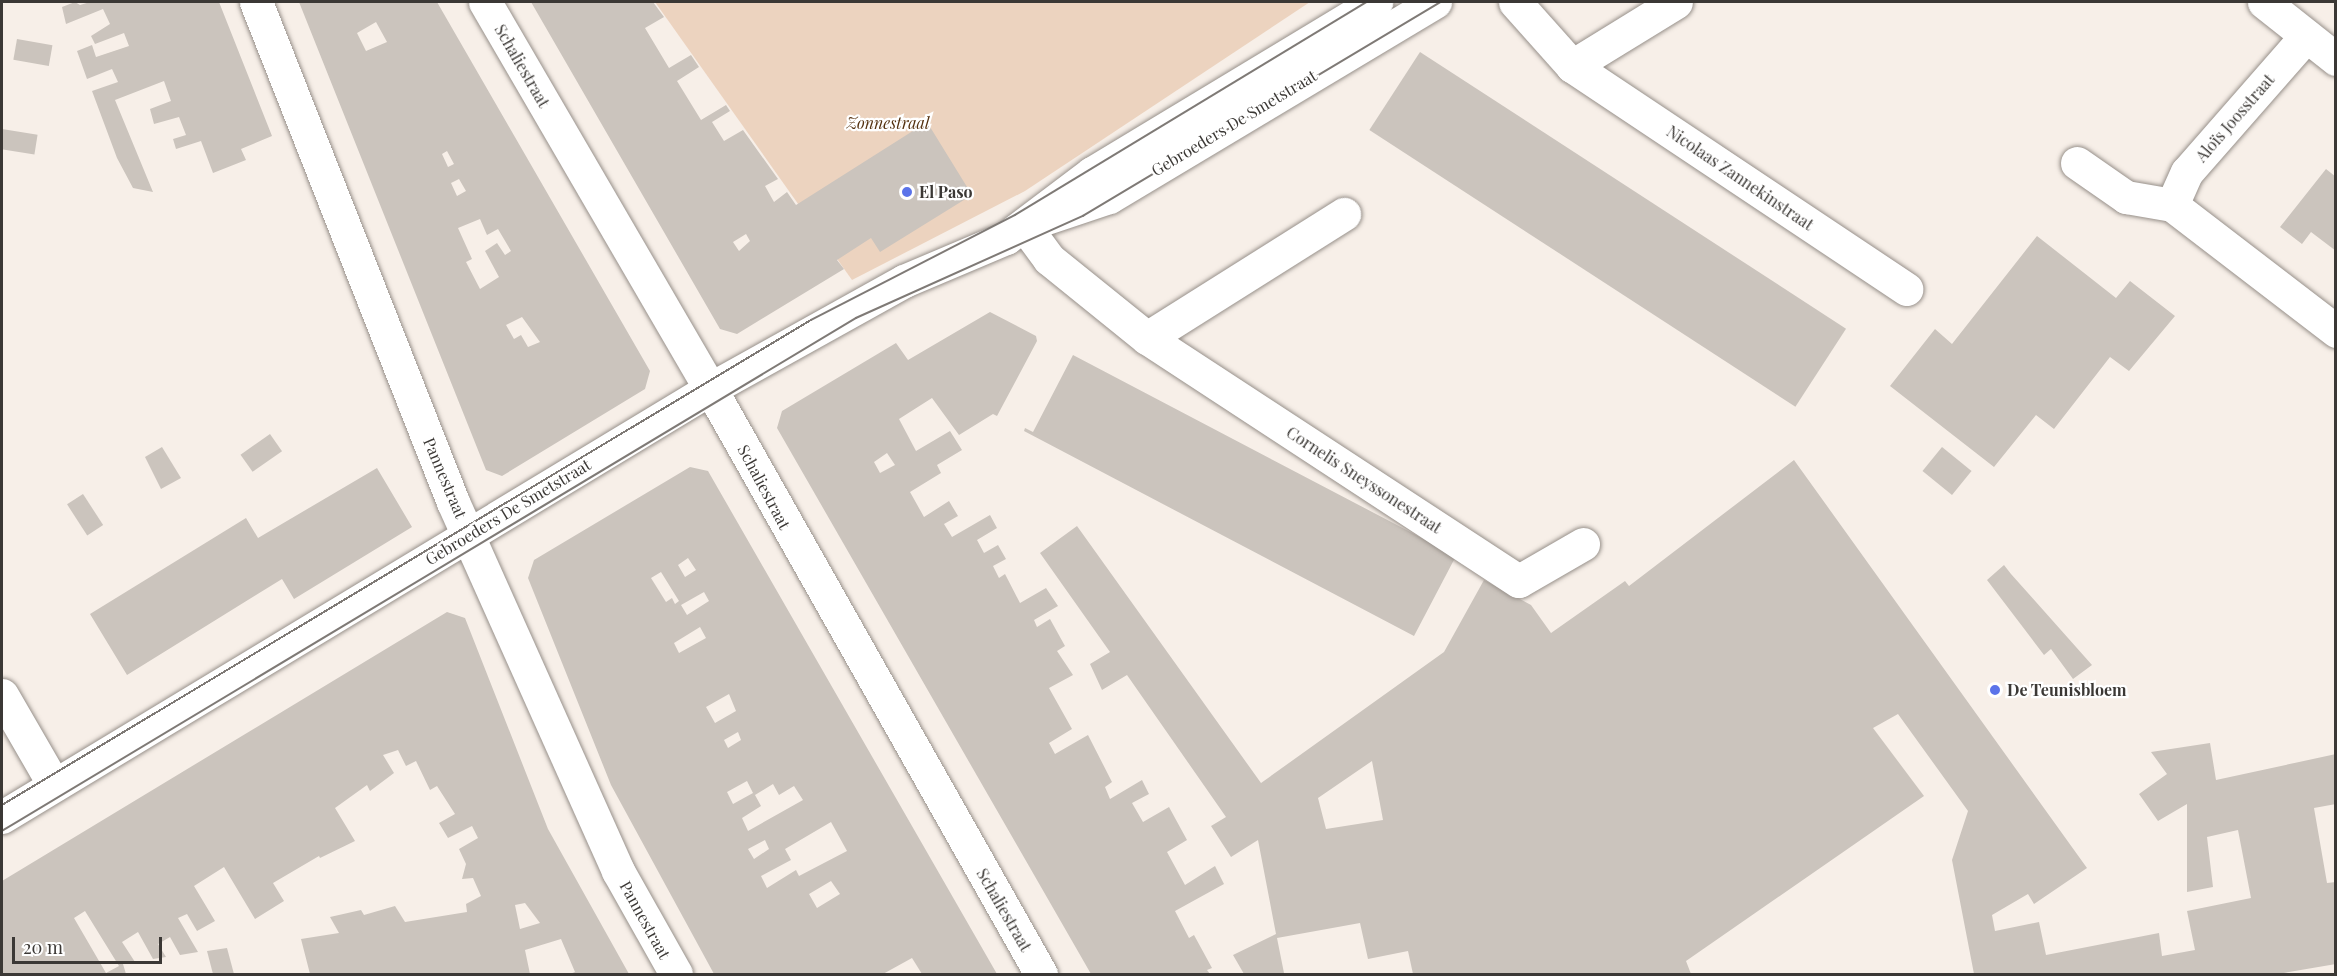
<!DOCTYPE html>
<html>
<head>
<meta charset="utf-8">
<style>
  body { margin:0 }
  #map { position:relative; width:2337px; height:976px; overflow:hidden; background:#f7efe8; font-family:"Playfair Display",serif }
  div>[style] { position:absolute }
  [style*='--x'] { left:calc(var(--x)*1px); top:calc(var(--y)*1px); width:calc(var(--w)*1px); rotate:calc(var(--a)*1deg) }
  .green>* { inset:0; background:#ecd3bf }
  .building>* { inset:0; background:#cbc4bd; transform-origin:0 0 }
  .roads { filter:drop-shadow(0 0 2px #97908a) drop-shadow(0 0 2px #97908a) }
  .minor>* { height:33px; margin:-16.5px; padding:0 16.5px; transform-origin:16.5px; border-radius:16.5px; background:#fff }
  .tram>* { height:1.5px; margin:-0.75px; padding:0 0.75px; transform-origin:0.75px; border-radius:0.75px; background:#7f7a76 }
  .dots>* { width:16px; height:16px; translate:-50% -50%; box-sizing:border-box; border:3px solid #fff; border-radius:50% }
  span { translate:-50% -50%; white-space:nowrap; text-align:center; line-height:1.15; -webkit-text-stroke:4.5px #fff; paint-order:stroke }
  .street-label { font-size:16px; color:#3b3835 }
  .park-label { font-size:16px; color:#54310f; font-style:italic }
  .poi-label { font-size:16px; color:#3b3835; font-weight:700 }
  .left { translate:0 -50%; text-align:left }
  .frame { position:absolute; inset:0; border:3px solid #3b3835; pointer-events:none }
  .scale { position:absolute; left:12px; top:937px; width:150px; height:27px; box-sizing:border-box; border:3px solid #3b3835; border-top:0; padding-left:8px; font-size:18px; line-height:21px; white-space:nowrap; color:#3b3835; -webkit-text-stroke:4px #fff; paint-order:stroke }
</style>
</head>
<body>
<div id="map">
  <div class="green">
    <i style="clip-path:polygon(655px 2px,1310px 2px,1025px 191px,852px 280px)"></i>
  </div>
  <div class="building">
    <i style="clip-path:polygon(75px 2px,80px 5px,90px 2px,219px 2px,272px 136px,241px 149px,246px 160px,213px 173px,201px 141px,176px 149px,173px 139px,186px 135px,179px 117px,154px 124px,150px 109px,171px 101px,164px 81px,115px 100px,153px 192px,133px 188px,117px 158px,92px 91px,118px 82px,112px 69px,87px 79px,77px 51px,92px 45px,96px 57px,129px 46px,124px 33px,95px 44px,91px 36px,110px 24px,103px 9px,66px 24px,62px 7px)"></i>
    <i style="clip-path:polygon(evenodd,299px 2px,437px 2px,650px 371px,645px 389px,502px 476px,486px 470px,299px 2px,376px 22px,387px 42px,366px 51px,357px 33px,376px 22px,299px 2px,447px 151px,454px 164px,448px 167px,442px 154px,447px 151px,299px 2px,459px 179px,466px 191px,457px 196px,451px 183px,459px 179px,299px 2px,480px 219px,487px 235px,498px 229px,511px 251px,505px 255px,497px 243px,485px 251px,499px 277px,480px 289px,466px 262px,472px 259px,458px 228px,480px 219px,299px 2px,522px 317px,540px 342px,528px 347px,521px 335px,514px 339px,506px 325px,522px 317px)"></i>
    <i style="clip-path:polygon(evenodd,531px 2px,653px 2px,664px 17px,645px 28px,669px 68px,691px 55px,699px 67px,677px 81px,701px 120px,726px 105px,730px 111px,712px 122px,724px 141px,743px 130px,778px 179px,765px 186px,774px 202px,787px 192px,796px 205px,927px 122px,972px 195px,880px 252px,871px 238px,837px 260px,844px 269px,737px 334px,720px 329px,531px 2px,746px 234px,750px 241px,739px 251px,733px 242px,746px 234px)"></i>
    <i style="left:17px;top:39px;width:36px;height:21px;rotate:10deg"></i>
    <i style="left:1420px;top:52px;width:508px;height:93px;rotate:33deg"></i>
    <i style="left:2px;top:129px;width:36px;height:20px;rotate:9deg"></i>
    <i style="clip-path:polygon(2326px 169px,2336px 177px,2336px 251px,2311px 232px,2302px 244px,2280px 227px)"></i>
    <i style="clip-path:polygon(2037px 236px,2116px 298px,2130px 281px,2175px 316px,2129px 371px,2110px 357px,2054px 429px,2036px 415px,1994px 467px,1890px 386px,1935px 329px,1952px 344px)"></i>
    <i style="clip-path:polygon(evenodd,990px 312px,1036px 336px,1037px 341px,997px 416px,993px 414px,959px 435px,932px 398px,899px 419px,916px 451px,950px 431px,962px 450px,937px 465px,941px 473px,910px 492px,924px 517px,949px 501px,958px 516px,944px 524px,952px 537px,990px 515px,997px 528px,977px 540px,984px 553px,998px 545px,1006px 559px,993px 566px,999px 578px,1005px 574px,1020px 603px,1046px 588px,1058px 606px,1034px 620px,1037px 627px,1050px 619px,1065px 646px,1057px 651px,1073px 675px,1049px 688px,1072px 729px,1049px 743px,1055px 754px,1088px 735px,1112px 782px,1105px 787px,1110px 799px,1142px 780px,1149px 794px,1132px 803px,1143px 822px,1169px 807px,1187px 840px,1167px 852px,1185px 885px,1215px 866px,1224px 884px,1175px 911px,1189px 938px,1194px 935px,1212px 968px,1207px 970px,1210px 974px,1091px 974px,777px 428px,782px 411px,896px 343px,908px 360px,990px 312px,887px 453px,895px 465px,880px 473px,874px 462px,887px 453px)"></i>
    <i style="clip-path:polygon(1073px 355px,1456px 556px,1414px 636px,1024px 431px,1025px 428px,1033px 432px)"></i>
    <i style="left:270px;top:434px;width:21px;height:36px;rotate:55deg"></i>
    <i style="clip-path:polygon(162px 447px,181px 478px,161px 489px,145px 457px)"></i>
    <i style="left:1942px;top:447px;width:38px;height:31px;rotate:39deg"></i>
    <i style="clip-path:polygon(evenodd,1794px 460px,2087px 868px,2034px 904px,2028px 894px,1992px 915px,1995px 931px,2039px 922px,2046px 955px,2159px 933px,2162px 956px,2195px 950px,2187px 911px,2251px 898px,2238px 830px,2207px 837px,2213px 887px,2187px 892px,2187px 804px,2158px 821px,2139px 794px,2167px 774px,2151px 752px,2210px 743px,2216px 780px,2336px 754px,2336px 804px,2314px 808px,2327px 883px,2336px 882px,2336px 964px,2278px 974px,1974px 974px,1952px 860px,1968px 811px,1898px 714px,1873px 728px,1924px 796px,1686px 961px,1691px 974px,1413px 974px,1408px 951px,1368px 959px,1360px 923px,1277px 938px,1284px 973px,1244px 974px,1233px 955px,1276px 934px,1258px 840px,1231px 857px,1211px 826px,1226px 817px,1127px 675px,1102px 690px,1090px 664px,1110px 652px,1040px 553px,1077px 526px,1261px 783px,1444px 652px,1484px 580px,1531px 605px,1551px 633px,1625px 581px,1629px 586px,1794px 460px,1372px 761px,1383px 820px,1326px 829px,1318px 798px,1372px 761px)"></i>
    <i style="clip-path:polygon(evenodd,690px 467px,708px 471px,997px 974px,922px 974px,912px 958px,883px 974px,714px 974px,611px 785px,528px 578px,534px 560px,690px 467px,688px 558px,696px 570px,685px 577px,678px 565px,688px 558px,690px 467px,661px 572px,679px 601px,675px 604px,672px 598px,666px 602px,651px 578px,661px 572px,690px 467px,704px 592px,709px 601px,687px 615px,681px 605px,704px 592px,690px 467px,700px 627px,706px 638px,679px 653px,674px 643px,700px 627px,690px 467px,729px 694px,736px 711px,715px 723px,706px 707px,729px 694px,690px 467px,738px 732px,741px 740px,728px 748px,724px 740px,738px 732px,690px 467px,747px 781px,753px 793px,733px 804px,727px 792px,747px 781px,690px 467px,773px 784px,779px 795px,794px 786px,803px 800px,748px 831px,742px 818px,761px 806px,755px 795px,773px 784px,690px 467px,831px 822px,847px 851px,799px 876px,796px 870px,767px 888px,761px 876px,791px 860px,785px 849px,831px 822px,690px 467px,765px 840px,769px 849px,754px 859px,748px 849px,765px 840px,690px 467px,831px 881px,840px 894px,817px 908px,809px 894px,831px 881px)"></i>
    <i style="clip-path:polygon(377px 468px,412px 527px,294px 599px,282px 579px,127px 675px,90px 614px,246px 518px,258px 538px)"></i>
    <i style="left:83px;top:494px;width:37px;height:19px;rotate:57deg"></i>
    <i style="clip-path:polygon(2004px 565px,2011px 574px,2092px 665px,2073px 679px,2051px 649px,2044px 655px,1987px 580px)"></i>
    <i style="clip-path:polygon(evenodd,447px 612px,465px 618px,548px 829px,629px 974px,570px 974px,575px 972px,561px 939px,525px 950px,530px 974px,310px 974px,301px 939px,339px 933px,330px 917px,361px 910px,364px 915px,395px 906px,405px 922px,467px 912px,466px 904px,481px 896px,473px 878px,462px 879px,466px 864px,459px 849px,478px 838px,472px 826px,448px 838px,439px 823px,455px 814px,437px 786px,430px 790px,416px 761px,406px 766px,398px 750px,383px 755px,394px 773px,370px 791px,367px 785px,335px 808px,355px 841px,320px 858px,319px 856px,273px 883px,284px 901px,255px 919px,224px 867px,194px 886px,215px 921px,197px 931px,187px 914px,178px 918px,198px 952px,180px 955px,170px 937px,158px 944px,166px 957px,153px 959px,138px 932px,122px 942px,135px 962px,123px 964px,126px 974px,2px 974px,2px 881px,447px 612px,525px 903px,540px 923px,520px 929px,515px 905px,525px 903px,447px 612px,85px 911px,119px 966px,106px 973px,74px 918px,85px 911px)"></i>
    <i style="clip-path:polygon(227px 948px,234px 974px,213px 974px,207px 951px)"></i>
  </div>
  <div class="roads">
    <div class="minor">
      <i style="--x:256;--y:2;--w:537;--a:68.5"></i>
      <i style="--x:453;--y:502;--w:404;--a:65.9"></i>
      <i style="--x:618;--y:871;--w:118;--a:60.6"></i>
      <i style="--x:485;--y:2;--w:463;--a:59.8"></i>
      <i style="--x:718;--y:402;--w:657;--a:60.55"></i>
      <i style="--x:1515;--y:2;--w:86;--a:48.3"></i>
      <i style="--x:1572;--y:66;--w:402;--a:33.7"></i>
      <i style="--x:2264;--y:2;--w:92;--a:38.4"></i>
      <i style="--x:1572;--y:66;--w:122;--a:-31.6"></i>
      <i style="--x:2077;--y:163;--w:60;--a:34.8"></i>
      <i style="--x:2126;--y:197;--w:47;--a:9.9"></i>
      <i style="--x:2172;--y:205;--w:207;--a:37.5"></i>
      <i style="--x:2172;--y:205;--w:36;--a:-66"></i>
      <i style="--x:2187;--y:172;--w:181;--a:-48.8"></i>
      <i style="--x:1046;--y:218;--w:66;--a:-18.4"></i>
      <i style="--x:1109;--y:197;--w:380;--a:-30.9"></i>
      <i style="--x:1024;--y:225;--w:42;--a:53.7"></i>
      <i style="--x:1049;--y:259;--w:126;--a:38.9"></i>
      <i style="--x:1147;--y:338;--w:444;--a:33.2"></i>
      <i style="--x:1519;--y:581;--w:74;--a:-30"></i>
      <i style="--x:1147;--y:338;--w:233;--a:-32.2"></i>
      <i style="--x:2;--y:695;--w:104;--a:60"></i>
      <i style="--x:2;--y:817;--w:827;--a:-31.15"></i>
      <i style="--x:710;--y:389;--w:222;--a:-29.1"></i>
      <i style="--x:904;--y:281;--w:111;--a:-22.9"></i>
      <i style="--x:1006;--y:238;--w:108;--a:-37.1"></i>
      <i style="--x:1092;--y:173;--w:332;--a:-31.1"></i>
    </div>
  </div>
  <div class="tram">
    <i style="--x:2;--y:805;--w:943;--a:-30.94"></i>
    <i style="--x:811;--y:320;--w:229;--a:-27.2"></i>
    <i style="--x:1015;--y:215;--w:411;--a:-31.2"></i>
    <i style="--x:2;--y:831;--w:996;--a:-30.99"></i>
    <i style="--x:856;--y:318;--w:249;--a:-24.2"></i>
    <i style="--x:1083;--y:216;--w:417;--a:-30.9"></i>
  </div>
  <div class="dots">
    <i style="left:907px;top:192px;background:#5b73e9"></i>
    <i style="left:1995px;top:690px;background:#5b73e9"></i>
  </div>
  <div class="street-label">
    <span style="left:522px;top:66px;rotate:60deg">Schaliestraat</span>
    <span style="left:2235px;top:118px;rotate:-49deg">Aloïs Joosstraat</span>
    <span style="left:1234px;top:123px;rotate:-31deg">Gebroeders De Smetstraat</span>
    <span style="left:1740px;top:178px;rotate:34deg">Nicolaas Zannekinstraat</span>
    <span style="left:445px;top:478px;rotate:67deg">Pannestraat</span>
    <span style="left:1364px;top:480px;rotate:33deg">Cornelis Sneyssonestraat</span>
    <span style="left:764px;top:487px;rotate:62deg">Schaliestraat</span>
    <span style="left:508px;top:512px;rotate:-31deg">Gebroeders De Smetstraat</span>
    <span style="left:1004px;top:910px;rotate:60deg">Schaliestraat</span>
    <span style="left:645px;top:920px;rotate:61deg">Pannestraat</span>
  </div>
  <div class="park-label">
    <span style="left:888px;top:123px">Zonnestraal</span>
  </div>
  <div class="poi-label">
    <span class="left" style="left:919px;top:192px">El Paso</span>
    <span class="left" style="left:2007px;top:690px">De Teunisbloem</span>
  </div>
  <div class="frame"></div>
  <div class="scale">20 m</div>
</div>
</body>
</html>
